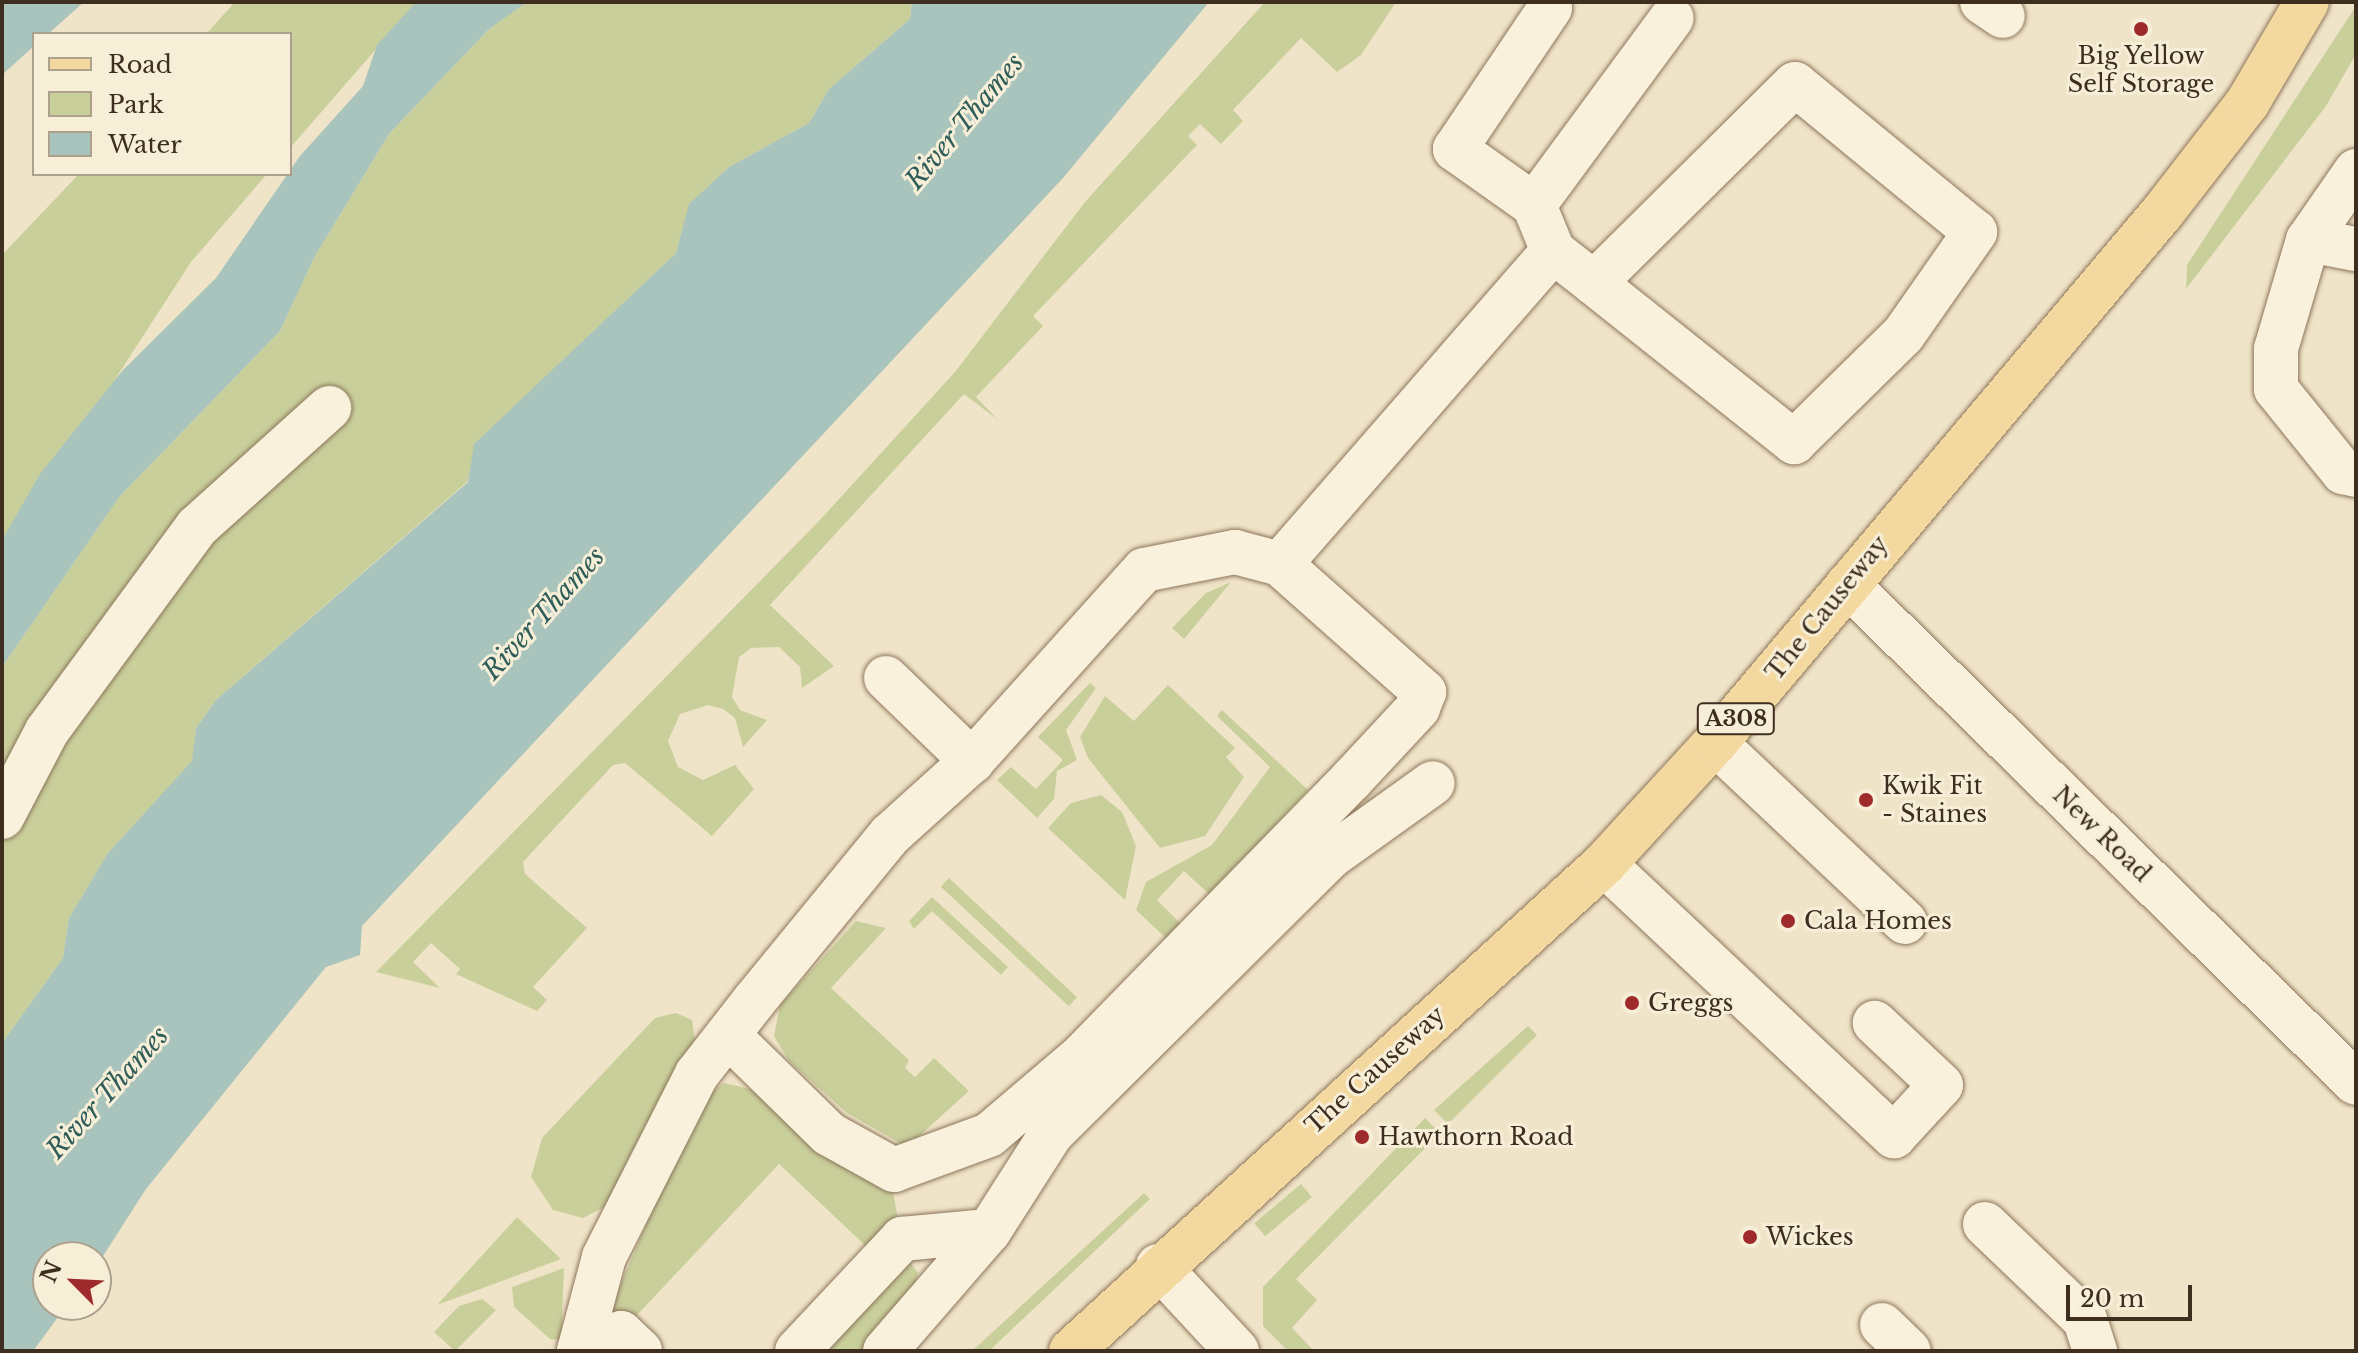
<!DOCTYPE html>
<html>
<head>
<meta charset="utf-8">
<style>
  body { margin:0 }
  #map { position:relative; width:2358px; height:1353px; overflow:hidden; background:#f0e4c8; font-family:"Libre Baskerville",serif }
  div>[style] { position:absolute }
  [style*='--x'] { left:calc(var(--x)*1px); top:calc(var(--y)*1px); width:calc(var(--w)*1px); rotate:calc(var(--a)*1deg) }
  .green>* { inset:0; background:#c9cf9b; transform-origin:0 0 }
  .water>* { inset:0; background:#a9c4bc }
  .roads { filter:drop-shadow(0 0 2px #8d765c) drop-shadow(0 0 2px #8d765c) }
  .minor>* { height:44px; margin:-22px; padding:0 22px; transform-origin:22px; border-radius:22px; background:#faf1dc }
  .major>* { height:44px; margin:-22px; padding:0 22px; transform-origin:22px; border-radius:22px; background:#f3d9a0 }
  .dots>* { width:22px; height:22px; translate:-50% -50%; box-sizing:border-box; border:4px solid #f7eed8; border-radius:50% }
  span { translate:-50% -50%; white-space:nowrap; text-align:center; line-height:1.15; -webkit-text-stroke:6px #f7eed8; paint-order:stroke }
  .shield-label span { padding:2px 6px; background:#f7eed8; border:2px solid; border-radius:6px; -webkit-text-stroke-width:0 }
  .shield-label { font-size:22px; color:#3d2e20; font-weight:700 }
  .poi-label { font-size:24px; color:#3d2e20 }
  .left { translate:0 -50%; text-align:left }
  .street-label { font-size:24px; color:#3d2e20 }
  .water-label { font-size:26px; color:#2f5d5a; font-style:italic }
  .frame { position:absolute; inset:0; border:4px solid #3d2e20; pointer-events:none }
  .legend { position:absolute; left:32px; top:32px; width:260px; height:144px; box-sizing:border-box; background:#f7eed8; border:2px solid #ada18e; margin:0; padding:10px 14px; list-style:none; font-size:24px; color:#3d2e20 }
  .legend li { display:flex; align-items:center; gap:16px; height:40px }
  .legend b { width:40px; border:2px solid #ada18e }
  .north { position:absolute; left:32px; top:1241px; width:80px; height:80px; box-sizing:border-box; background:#f7eed8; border:2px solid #ada18e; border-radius:50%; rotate:294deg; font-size:22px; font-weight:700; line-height:32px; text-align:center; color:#3d2e20 }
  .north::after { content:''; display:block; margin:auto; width:28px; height:36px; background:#9e2a2b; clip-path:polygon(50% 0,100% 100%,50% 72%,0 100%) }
  .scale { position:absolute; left:2066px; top:1285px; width:126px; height:36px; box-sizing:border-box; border:4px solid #3d2e20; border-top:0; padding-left:10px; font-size:24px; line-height:28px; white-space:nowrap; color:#3d2e20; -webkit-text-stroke:6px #f7eed8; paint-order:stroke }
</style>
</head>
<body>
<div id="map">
  <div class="green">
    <i style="clip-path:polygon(235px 2px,417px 2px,290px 148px,290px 34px,206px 34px)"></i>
    <i style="clip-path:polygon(527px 2px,912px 2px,910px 19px,829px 89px,809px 123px,729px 167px,690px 204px,676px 253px,475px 444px,468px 481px,216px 700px,196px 728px,193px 761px,108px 853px,69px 918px,63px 958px,2px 1043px,2px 667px,120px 496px,280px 331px,315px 256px,389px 134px,488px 30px)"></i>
    <i style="clip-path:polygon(1265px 2px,1396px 2px,1361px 55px,1337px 72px,1301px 38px,1233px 110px,1243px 121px,1221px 144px,1200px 124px,1188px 136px,1197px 145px,1033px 316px,1043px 326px,976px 397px,998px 420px,964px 394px,770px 605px,834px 666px,802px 688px,800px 667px,779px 647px,751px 648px,739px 657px,732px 697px,740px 710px,767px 720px,743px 747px,735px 718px,723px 709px,708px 705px,680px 714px,668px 741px,678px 767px,703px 780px,735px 765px,754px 789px,712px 836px,625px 763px,613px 765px,523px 862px,525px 874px,587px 928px,533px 987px,547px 1000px,537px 1011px,456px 974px,460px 969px,431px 943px,413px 962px,440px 988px,376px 972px,819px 521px,955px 372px,1085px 202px)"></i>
    <i style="clip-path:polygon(2356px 6px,2356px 54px,2326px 106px,2186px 289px,2187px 265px)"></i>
    <i style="clip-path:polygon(79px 174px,267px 174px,191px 262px,2px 554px,2px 255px)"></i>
    <i style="clip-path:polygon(1231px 582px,1184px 639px,1172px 628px,1206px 593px)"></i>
    <i style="clip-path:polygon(1090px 683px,1096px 688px,1066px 730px,1077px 760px,1057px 771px,1054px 799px,1037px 818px,997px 780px,1011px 767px,1036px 789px,1063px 760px,1038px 737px)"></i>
    <i style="clip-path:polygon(1168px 685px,1235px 748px,1226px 757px,1244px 777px,1205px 836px,1160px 848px,1088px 758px,1080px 737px,1105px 696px,1134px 721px)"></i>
    <i style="clip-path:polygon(1222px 710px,1308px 790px,1210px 895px,1184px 871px,1157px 900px,1182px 925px,1168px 940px,1136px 910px,1146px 882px,1212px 845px,1270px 767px,1217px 716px)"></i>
    <i style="clip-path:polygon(1101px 795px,1122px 812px,1136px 846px,1125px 900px,1048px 828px,1071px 803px)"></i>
    <i style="left:949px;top:878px;width:175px;height:12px;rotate:43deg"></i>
    <i style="clip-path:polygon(932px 897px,1008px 967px,1001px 975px,932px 911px,914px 929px,909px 921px)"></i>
    <i style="clip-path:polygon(856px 921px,886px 928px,831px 988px,909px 1060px,905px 1068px,915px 1077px,934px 1058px,969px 1091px,907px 1147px,847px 1113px,789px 1061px,774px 1036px,780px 1005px)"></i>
    <i style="clip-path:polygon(676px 1013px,692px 1020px,695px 1042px,606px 1206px,583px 1218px,553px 1210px,531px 1177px,542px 1138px,655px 1018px)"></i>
    <i style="clip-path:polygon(1528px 1026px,1537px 1035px,1448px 1124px,1434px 1110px)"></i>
    <i style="clip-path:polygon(724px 1083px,750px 1089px,892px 1187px,898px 1219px,869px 1249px,779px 1164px,622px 1331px,611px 1307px,663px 1185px,711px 1093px)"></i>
    <i style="clip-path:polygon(1425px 1118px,1440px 1133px,1296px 1279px,1317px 1300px,1292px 1328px,1314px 1351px,1288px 1351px,1263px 1326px,1263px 1287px)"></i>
    <i style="left:1301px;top:1184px;width:17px;height:61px;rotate:50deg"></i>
    <i style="clip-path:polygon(1144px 1193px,1150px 1199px,989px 1351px,972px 1351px)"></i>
    <i style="clip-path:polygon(517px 1217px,561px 1259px,437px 1305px)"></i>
    <i style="clip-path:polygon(909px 1261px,918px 1273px,913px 1297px,872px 1351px,817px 1351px)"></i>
    <i style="clip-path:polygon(564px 1268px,561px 1340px,550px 1339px,514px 1307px,512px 1287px)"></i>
    <i style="clip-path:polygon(482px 1299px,496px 1310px,455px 1351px,434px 1332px,459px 1306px)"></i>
  </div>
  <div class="water">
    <i style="clip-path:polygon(2px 2px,84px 2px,48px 34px,34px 34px,34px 46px,2px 75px)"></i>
    <i style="clip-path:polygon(416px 2px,527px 2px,488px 30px,389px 134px,315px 256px,280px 331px,120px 496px,2px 667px,2px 540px,40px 474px,122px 371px,216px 278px,300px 156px,363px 86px,377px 45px)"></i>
    <i style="clip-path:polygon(912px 2px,1209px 2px,1063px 178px,362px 926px,360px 955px,326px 967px,146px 1189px,96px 1267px,96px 1257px,48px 1257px,48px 1305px,67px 1305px,33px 1351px,2px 1351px,2px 1043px,63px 958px,69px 918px,108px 853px,192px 761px,196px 728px,216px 700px,468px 482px,474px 444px,676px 253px,689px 204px,729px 167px,809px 123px,829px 89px,910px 19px)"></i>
  </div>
  <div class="roads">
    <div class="minor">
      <i style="--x:1982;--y:2;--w:25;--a:34"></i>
      <i style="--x:2356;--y:171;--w:84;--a:124.8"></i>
      <i style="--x:2308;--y:240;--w:49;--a:10.6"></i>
      <i style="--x:1534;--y:205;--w:97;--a:-144.7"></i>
      <i style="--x:1455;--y:149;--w:170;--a:-56"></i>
      <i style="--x:2308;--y:240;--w:114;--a:106.4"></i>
      <i style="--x:2276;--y:349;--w:40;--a:90"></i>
      <i style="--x:2276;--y:389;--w:107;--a:51.1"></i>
      <i style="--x:2343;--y:472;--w:13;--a:13"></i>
      <i style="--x:1553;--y:251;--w:52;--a:38"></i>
      <i style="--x:1594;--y:283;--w:256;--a:38.5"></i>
      <i style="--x:1794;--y:442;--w:153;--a:-44.5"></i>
      <i style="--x:1903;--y:335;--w:126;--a:-55"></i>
      <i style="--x:1975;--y:232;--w:233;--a:-140.6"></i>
      <i style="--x:1795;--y:84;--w:283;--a:135.3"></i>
      <i style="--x:1280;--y:564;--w:415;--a:-48.9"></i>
      <i style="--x:1553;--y:251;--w:50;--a:-112.4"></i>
      <i style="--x:1534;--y:205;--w:232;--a:-53.6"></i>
      <i style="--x:1848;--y:585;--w:711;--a:44.43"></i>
      <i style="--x:886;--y:678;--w:120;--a:44"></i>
      <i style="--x:1715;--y:743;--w:261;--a:43.3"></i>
      <i style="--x:2;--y:817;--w:97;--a:-62.4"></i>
      <i style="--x:47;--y:731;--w:253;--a:-53.7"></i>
      <i style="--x:197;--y:527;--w:178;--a:-42"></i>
      <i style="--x:1604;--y:864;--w:398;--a:43.2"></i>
      <i style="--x:1894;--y:1136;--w:69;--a:-47.3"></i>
      <i style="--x:1941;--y:1085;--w:91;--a:-136.8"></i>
      <i style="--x:1985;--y:1224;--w:139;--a:43.8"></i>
      <i style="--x:2085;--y:1320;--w:33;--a:72"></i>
      <i style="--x:1158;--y:1266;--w:116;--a:47.1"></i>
      <i style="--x:1882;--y:1325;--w:37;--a:44"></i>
      <i style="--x:579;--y:1351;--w:97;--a:-75.1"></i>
      <i style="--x:604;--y:1257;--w:205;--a:-63.1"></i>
      <i style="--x:697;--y:1074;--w:93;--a:-52"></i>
      <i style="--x:754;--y:1001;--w:215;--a:-50.7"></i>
      <i style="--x:890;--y:835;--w:110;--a:-42.1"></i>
      <i style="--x:972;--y:761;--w:257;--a:-48"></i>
      <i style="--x:1144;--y:570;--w:93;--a:-11.2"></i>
      <i style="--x:1235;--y:552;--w:47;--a:14.9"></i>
      <i style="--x:1280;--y:564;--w:193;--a:41.6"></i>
      <i style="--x:1424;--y:692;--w:17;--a:111"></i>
      <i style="--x:1418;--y:708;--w:98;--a:132.9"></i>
      <i style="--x:1351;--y:780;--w:384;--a:134.3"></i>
      <i style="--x:1083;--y:1055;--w:123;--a:139.6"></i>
      <i style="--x:989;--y:1135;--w:101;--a:159.8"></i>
      <i style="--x:894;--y:1170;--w:74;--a:-151"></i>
      <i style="--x:829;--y:1134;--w:141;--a:-135.6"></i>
      <i style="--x:579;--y:1351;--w:46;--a:-23.2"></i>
      <i style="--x:621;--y:1333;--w:26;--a:43"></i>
      <i style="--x:797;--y:1351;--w:154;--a:-46.8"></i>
      <i style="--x:902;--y:1239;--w:87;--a:-5.3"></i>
      <i style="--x:885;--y:1351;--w:159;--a:-49.1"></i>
      <i style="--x:989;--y:1231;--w:115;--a:-57.4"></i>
      <i style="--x:1051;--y:1134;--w:395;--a:-44.8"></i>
      <i style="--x:1331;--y:856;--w:125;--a:-35.6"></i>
    </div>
    <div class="major">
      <i style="--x:1071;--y:1351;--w:722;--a:-42.42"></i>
      <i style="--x:1604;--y:864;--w:164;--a:-47.5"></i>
      <i style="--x:1715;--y:743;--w:693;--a:-49.86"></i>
      <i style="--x:2162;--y:213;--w:140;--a:-52.2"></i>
      <i style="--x:2248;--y:102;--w:116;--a:-59.5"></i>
    </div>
  </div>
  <div class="dots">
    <i style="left:2141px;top:29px;background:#9e2a2b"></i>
    <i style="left:1866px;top:800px;background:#9e2a2b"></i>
    <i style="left:1788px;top:921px;background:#9e2a2b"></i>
    <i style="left:1632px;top:1003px;background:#9e2a2b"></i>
    <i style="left:1362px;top:1137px;background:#9e2a2b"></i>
    <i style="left:1750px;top:1237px;background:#9e2a2b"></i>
  </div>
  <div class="shield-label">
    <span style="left:1736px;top:719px">A308</span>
  </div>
  <div class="poi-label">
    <span style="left:2141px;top:70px">Big Yellow<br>Self Storage</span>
    <span class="left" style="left:1882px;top:800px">Kwik Fit<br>- Staines</span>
    <span class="left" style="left:1804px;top:921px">Cala Homes</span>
    <span class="left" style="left:1648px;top:1003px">Greggs</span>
    <span class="left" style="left:1378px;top:1137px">Hawthorn Road</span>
    <span class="left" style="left:1766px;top:1237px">Wickes</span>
  </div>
  <div class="street-label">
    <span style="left:1827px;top:608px;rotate:-51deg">The Causeway</span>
    <span style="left:2102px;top:834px;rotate:44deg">New Road</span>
    <span style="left:1375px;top:1070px;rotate:-42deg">The Causeway</span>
  </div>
  <div class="water-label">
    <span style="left:965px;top:122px;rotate:-50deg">River Thames</span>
    <span style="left:544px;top:614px;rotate:-48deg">River Thames</span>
    <span style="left:108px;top:1093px;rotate:-48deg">River Thames</span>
  </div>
  <div class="frame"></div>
  <ul class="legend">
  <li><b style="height:10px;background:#f3d9a0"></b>Road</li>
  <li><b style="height:22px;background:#c9cf9b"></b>Park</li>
  <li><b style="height:22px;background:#a9c4bc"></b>Water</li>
  </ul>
  <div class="north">N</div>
  <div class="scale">20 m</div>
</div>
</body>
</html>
